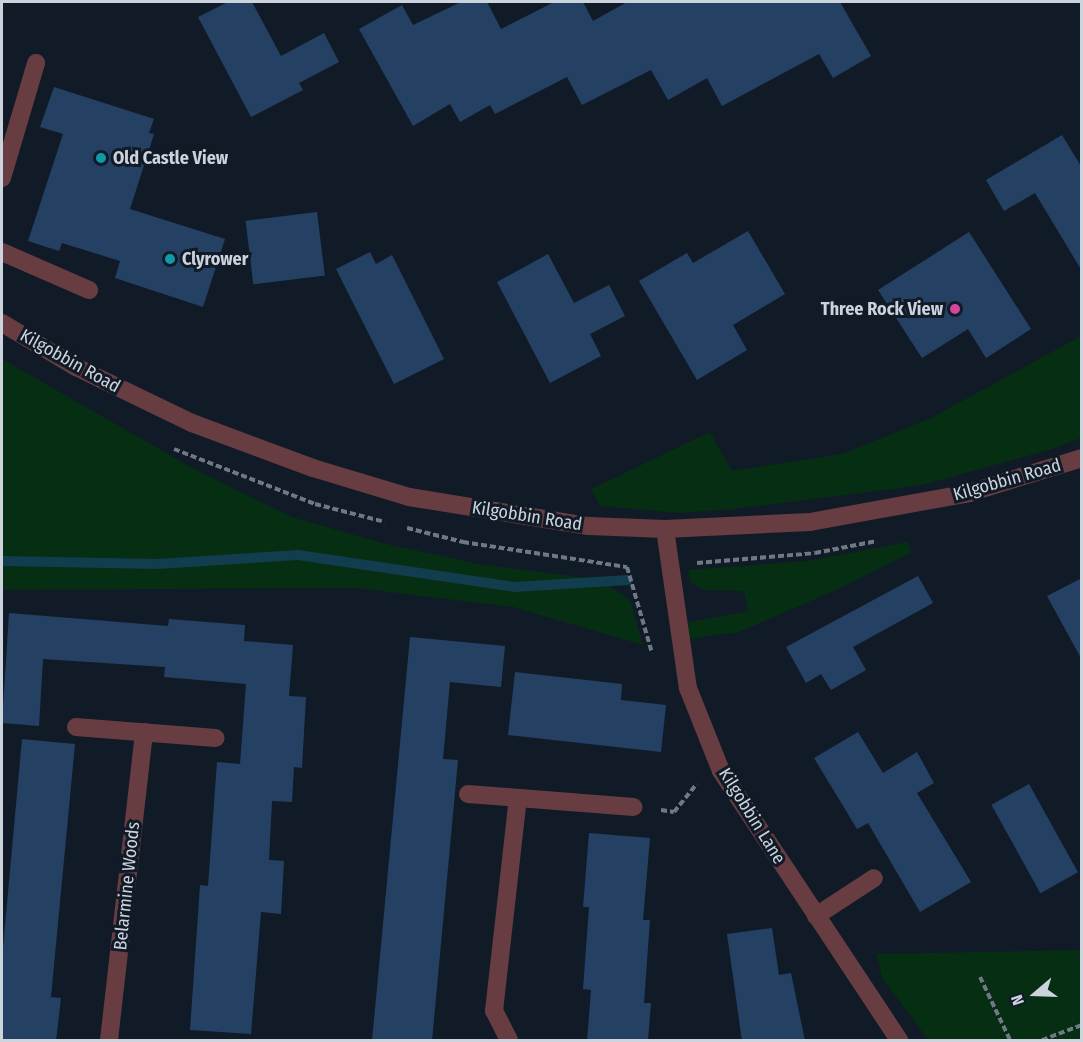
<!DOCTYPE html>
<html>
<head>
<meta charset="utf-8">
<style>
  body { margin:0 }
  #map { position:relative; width:1083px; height:1042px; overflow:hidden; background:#111b28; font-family:"Fira Sans Condensed",sans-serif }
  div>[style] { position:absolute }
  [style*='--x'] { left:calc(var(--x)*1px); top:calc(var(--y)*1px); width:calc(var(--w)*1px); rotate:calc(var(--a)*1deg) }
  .green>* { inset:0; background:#052e13 }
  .stream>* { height:10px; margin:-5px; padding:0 5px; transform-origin:5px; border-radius:5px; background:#113d4f }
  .building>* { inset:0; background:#244164; transform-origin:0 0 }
  .path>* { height:4px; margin-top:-2px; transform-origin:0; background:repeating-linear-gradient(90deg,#707883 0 6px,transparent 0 9px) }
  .service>* { height:18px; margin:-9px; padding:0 9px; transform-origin:9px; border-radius:9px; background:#673d42 }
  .minor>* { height:18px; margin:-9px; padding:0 9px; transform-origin:9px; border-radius:9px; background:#673d42 }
  .tertiary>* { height:18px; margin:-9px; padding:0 9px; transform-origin:9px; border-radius:9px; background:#673d42 }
  .dots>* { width:16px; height:16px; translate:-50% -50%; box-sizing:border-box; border:3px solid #111b28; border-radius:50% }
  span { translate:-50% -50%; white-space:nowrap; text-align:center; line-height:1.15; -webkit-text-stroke:6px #111b28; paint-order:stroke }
  .poi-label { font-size:18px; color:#ccd3dc; font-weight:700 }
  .left { translate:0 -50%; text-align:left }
  .right { translate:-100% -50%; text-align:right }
  .street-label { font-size:18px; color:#ccd3dc }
  .frame { position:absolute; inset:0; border:3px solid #ccd3dc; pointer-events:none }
  .north { position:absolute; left:1005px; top:964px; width:60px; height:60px; -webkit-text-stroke:4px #111b28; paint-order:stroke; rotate:251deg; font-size:16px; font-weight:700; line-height:24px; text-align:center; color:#ccd3dc }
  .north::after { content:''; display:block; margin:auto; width:21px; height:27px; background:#ccd3dc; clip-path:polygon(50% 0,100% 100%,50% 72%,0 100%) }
</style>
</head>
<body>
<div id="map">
  <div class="green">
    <i style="clip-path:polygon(1081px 336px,1081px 438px,1052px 449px,922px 485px,734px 509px,678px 513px,600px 506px,591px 489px,710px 432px,732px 471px,842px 454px,931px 418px)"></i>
    <i style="clip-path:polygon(2px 359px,189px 466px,292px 517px,386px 544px,479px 564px,601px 580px,630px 600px,643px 645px,513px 607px,357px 588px,2px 590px)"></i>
    <i style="clip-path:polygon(908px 542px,911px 553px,836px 590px,739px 632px,683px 640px,685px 623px,748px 611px,744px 591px,703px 590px,690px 582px,688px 570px,807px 561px)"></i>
    <i style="clip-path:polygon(1081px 950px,1081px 1040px,928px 1040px,882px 978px,877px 954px)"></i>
  </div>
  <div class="stream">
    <i style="--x:2;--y:561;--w:156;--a:1.1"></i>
    <i style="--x:158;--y:564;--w:140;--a:-3.7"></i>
    <i style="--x:298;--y:555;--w:218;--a:8.4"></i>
    <i style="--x:514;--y:587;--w:114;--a:-3.5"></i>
  </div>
  <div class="building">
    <i style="clip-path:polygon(228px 2px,252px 2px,281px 56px,324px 33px,339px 62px,299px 83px,303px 90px,251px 117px,198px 17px)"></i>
    <i style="clip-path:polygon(461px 2px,487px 2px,501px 29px,554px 2px,583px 2px,593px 21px,627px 2px,840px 2px,871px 56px,833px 78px,819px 54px,722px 106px,707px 78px,668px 100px,651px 70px,582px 105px,567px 77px,495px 114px,490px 105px,460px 122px,450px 104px,413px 126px,359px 29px,402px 5px,413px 25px)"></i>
    <i style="clip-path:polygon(54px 87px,154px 119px,149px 133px,154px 134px,130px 209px,225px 239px,203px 307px,115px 278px,120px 261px,62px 243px,59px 251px,28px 241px,63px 134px,40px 127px)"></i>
    <i style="clip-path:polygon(1062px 135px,1082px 168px,1082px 271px,1035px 193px,1004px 211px,986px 180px)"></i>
    <i style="left:317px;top:212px;width:64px;height:72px;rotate:83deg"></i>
    <i style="clip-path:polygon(748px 231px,785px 294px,733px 325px,747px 350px,697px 380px,639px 281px,687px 253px,693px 263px)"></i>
    <i style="clip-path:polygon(969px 232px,1031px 329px,986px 358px,968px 329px,922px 358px,878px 290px)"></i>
    <i style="clip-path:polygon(370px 252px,376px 264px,392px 255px,444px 359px,394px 384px,336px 269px)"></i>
    <i style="clip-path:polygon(548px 254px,574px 303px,609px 285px,625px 316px,590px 334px,601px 356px,550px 383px,497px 282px)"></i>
    <i style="clip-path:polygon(918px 576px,933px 603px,853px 647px,866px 670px,831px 690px,821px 674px,806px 683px,786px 647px)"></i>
    <i style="clip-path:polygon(1082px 578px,1082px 660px,1047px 596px)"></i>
    <i style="clip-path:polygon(9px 613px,168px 626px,169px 619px,245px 625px,244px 641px,293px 645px,289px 696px,306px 697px,302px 768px,294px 767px,292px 802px,272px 801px,269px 860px,284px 861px,281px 914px,261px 912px,251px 1034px,190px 1030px,200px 885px,208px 886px,217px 762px,240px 764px,246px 684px,164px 677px,165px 667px,43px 659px,39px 726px,2px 723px)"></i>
    <i style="clip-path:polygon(410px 637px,505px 646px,501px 687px,450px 682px,443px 759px,458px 760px,432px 1041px,372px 1041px)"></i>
    <i style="clip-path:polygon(515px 672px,622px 684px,621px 700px,666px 705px,661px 752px,508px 735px)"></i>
    <i style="clip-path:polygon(858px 732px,883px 773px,917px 752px,934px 783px,917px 793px,971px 882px,920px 912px,868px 823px,857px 829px,814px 758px)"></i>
    <i style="clip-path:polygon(22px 739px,75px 744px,51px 997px,61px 998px,56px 1041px,2px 1041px,2px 958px)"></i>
    <i style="left:1029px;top:784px;width:101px;height:43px;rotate:61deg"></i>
    <i style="clip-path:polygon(589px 833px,650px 838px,643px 920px,650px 920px,644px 1003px,651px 1003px,648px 1041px,587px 1041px,591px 990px,583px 989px,589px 907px,583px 907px)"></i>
    <i style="clip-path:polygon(772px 928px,779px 975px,791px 973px,805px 1041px,742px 1041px,727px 934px)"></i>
  </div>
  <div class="path">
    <i style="--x:174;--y:449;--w:151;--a:21.3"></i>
    <i style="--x:315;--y:504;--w:72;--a:14.4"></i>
    <i style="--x:407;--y:528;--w:58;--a:14"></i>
    <i style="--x:463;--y:542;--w:166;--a:8.7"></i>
    <i style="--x:627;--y:567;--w:90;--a:73.8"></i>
    <i style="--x:697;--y:563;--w:118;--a:-4.8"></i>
    <i style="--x:815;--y:553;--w:63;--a:-11"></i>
    <i style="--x:661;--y:810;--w:13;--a:9"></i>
    <i style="--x:674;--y:812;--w:36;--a:-51"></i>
    <i style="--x:980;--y:977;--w:70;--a:64.5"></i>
    <i style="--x:1042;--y:1040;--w:43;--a:-20.6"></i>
  </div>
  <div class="service">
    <i style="--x:816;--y:916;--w:69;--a:-33.2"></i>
  </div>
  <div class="minor">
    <i style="--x:2;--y:178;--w:120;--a:-73.5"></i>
    <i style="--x:2;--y:252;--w:95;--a:23.6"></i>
    <i style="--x:665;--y:529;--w:161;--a:81.8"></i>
    <i style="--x:688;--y:688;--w:89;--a:68.3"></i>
    <i style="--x:721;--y:771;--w:323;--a:56.5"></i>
    <i style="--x:76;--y:727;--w:140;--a:4.5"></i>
    <i style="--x:468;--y:794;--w:166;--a:4.5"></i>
    <i style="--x:109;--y:1040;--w:310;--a:-83.5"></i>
    <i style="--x:509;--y:1040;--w:33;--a:-117"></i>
    <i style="--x:494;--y:1011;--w:214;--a:-83.6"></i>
  </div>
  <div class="tertiary">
    <i style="--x:2;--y:323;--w:86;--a:30.7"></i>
    <i style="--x:76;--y:367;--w:129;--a:25.8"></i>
    <i style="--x:192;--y:423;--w:129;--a:20.4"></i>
    <i style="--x:313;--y:468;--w:100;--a:16.8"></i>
    <i style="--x:409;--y:497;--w:182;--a:9.2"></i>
    <i style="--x:589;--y:526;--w:76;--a:2.3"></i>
    <i style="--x:665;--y:529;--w:145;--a:-2.8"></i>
    <i style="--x:810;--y:522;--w:162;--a:-10.3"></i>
    <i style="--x:969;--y:493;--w:118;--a:-17.2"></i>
  </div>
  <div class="dots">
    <i style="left:101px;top:158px;background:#0f9aa8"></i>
    <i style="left:170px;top:259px;background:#0f9aa8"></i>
    <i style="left:955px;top:309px;background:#d1479c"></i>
  </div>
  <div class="poi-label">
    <span class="left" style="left:113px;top:158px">Old Castle View</span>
    <span class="left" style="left:182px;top:259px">Clyrower</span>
    <span class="right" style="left:943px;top:309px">Three Rock View</span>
  </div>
  <div class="street-label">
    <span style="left:70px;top:361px;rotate:29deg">Kilgobbin Road</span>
    <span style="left:1007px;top:480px;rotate:-16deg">Kilgobbin Road</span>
    <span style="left:527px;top:516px;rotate:9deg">Kilgobbin Road</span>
    <span style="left:752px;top:816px;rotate:58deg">Kilgobbin Lane</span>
    <span style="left:127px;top:886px;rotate:-84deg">Belarmine Woods</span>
  </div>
  <div class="frame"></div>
  <div class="north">N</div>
</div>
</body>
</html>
